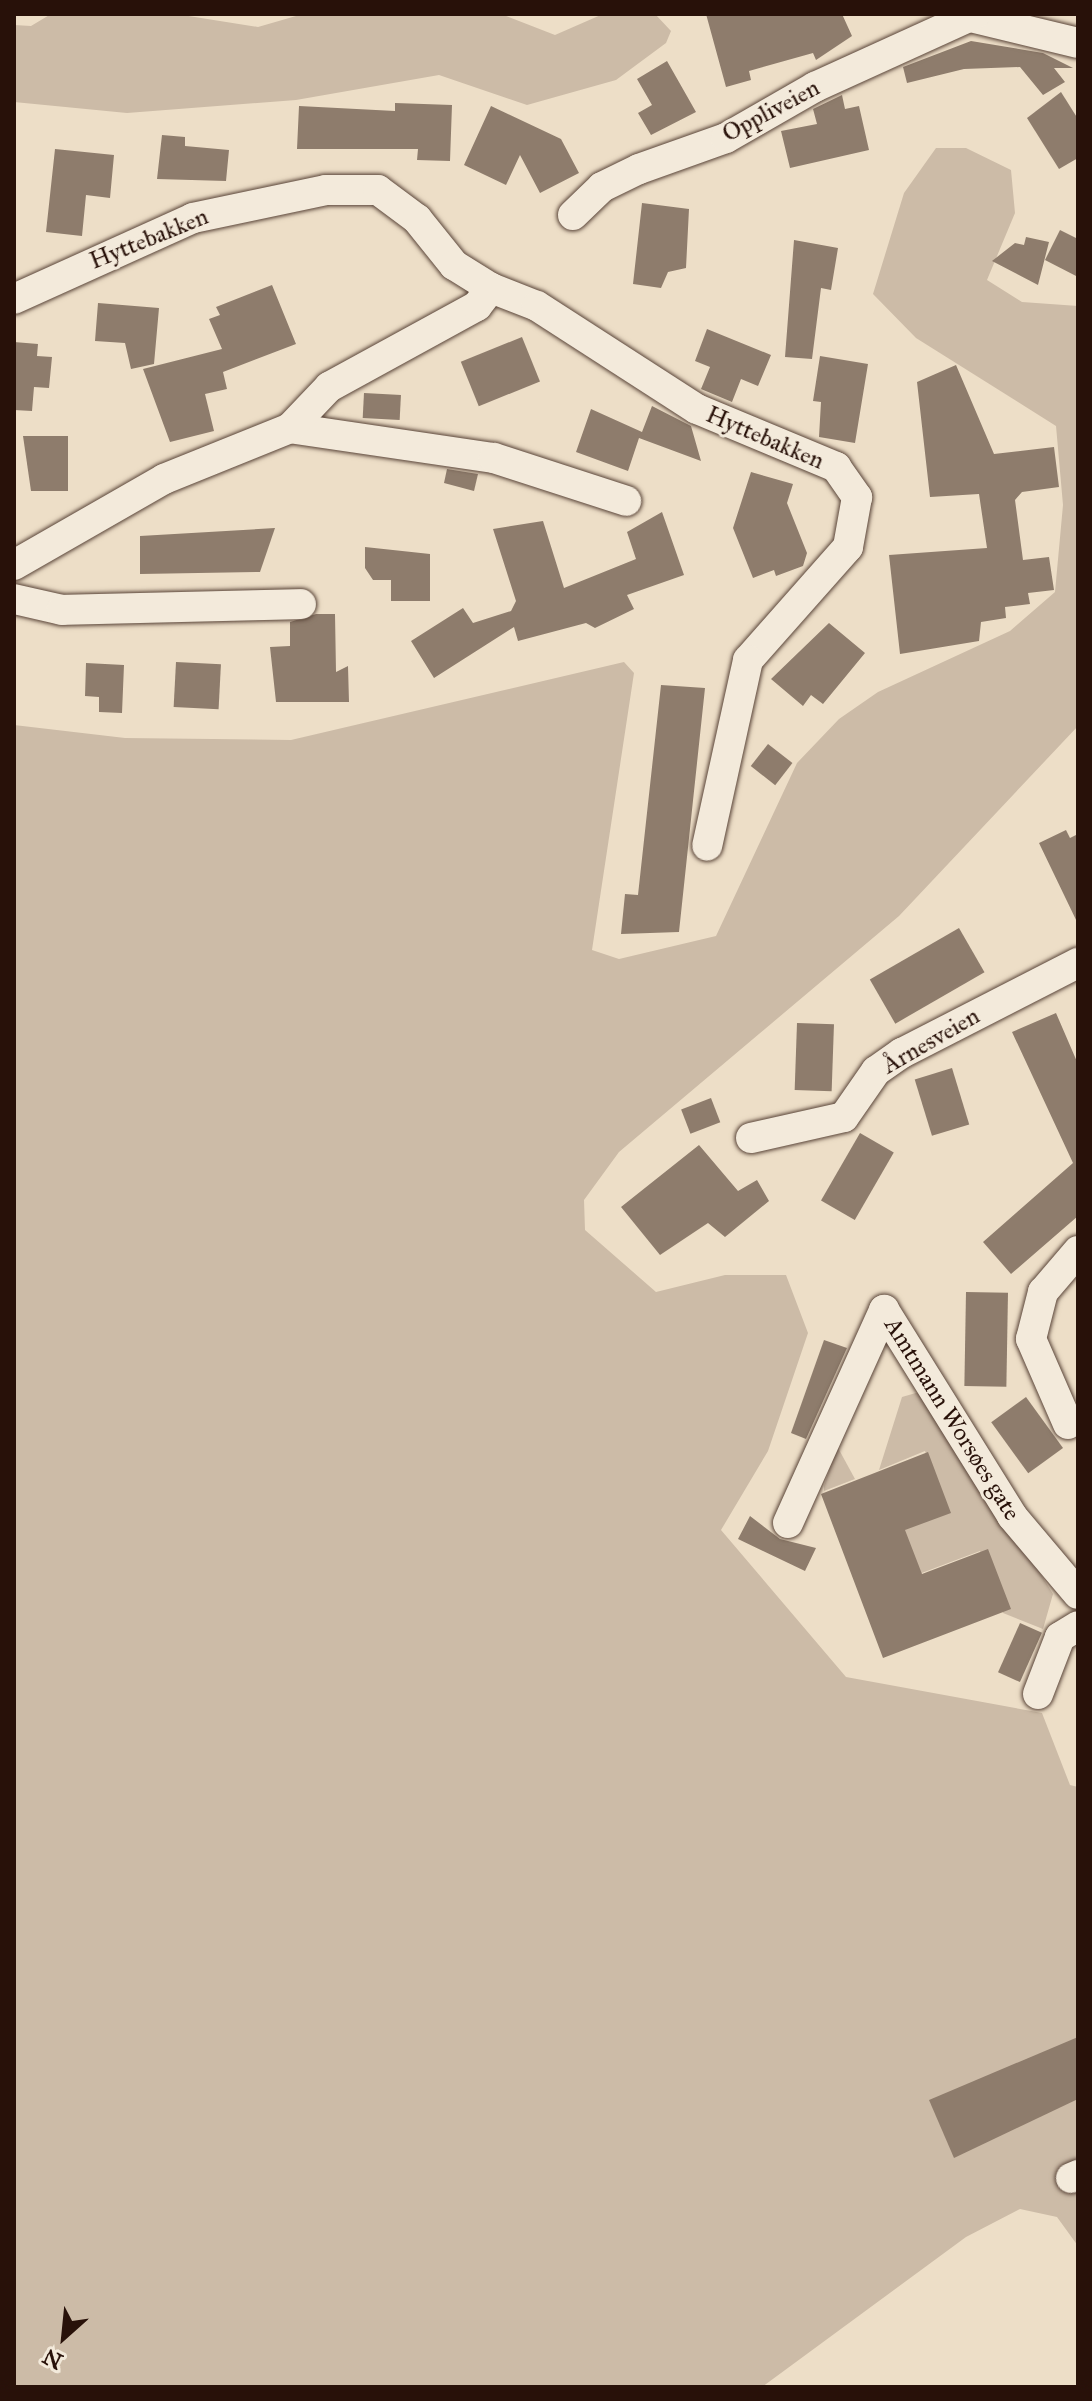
<!DOCTYPE html>
<html>
<head>
<meta charset="utf-8">
<style>
  body { margin:0 }
  #map { position:relative; width:1092px; height:2401px; overflow:hidden; background:#eddec7; font-family:"IM FELL Great Primer",serif }
  div>[style] { position:absolute }
  [style*='--x'] { left:calc(var(--x)*1px); top:calc(var(--y)*1px); width:calc(var(--w)*1px); rotate:calc(var(--a)*1deg) }
  .green>* { inset:0; background:#ccbba7 }
  .building>* { inset:0; background:#8e7c6c; transform-origin:0 0 }
  .roads { filter:drop-shadow(0 0 2px #594438) drop-shadow(0 0 2px #594438) }
  .street>* { height:30px; margin:-15px; padding:0 15px; transform-origin:15px; border-radius:15px; background:#f3eadb }
  span { translate:-50% -50%; white-space:nowrap; text-align:center; line-height:1.15; -webkit-text-stroke:6px #f3eadb; paint-order:stroke }
  .street-label { font-size:24px; color:#281109 }
  .frame { position:absolute; inset:0; border:16px solid #281109; pointer-events:none }
  .north { position:absolute; left:24px; top:2297px; width:80px; height:80px; -webkit-text-stroke:6px #f3eadb; paint-order:stroke; rotate:207deg; font-size:22px; font-weight:700; line-height:32px; text-align:center; color:#281109 }
  .north::after { content:''; display:block; margin:auto; width:28px; height:36px; background:#281109; clip-path:polygon(50% 0,100% 100%,50% 72%,0 100%) }
</style>
</head>
<body>
<div id="map">
  <div class="green">
    <i style="clip-path:polygon(51px 14px,176px 14px,258px 27px,303px 14px,501px 14px,555px 35px,603px 14px,655px 14px,671px 31px,666px 43px,616px 80px,527px 105px,439px 75px,296px 100px,127px 113px,14px 102px,14px 25px,31px 26px)"></i>
    <i style="clip-path:polygon(936px 148px,966px 148px,1011px 170px,1015px 213px,987px 280px,1022px 302px,1078px 306px,1078px 726px,899px 916px,619px 1152px,584px 1200px,585px 1230px,656px 1292px,725px 1275px,786px 1275px,808px 1333px,768px 1451px,721px 1530px,846px 1677px,1042px 1713px,1070px 1785px,1078px 1787px,1078px 2246px,1057px 2217px,1020px 2209px,966px 2237px,762px 2387px,14px 2387px,14px 725px,125px 738px,291px 740px,624px 662px,634px 673px,592px 950px,619px 959px,716px 936px,797px 763px,839px 719px,878px 692px,1010px 631px,1055px 592px,1063px 505px,1056px 426px,916px 338px,873px 294px,904px 193px)"></i>
    <i style="clip-path:polygon(926px 1390px,1053px 1594px,1043px 1629px,1003px 1613px,980px 1551px,911px 1577px,894px 1531px,946px 1511px,925px 1451px,879px 1470px,902px 1397px)"></i>
    <i style="clip-path:polygon(837px 1446px,855px 1479px,824px 1491px,824px 1486px)"></i>
  </div>
  <div class="building">
    <i style="clip-path:polygon(706px 14px,842px 14px,852px 36px,816px 60px,813px 53px,749px 71px,751px 80px,726px 87px)"></i>
    <i style="clip-path:polygon(971px 41px,1043px 53px,1073px 68px,1054px 68px,1065px 82px,1043px 95px,1020px 67px,964px 69px,907px 83px,903px 67px)"></i>
    <i style="clip-path:polygon(667px 61px,696px 112px,651px 135px,638px 113px,652px 105px,637px 79px)"></i>
    <i style="clip-path:polygon(1061px 92px,1078px 119px,1078px 158px,1059px 169px,1027px 118px)"></i>
    <i style="clip-path:polygon(842px 95px,845px 109px,859px 106px,869px 150px,790px 168px,781px 131px,817px 124px,813px 109px)"></i>
    <i style="clip-path:polygon(395px 103px,452px 105px,450px 161px,417px 160px,418px 149px,297px 149px,299px 106px,395px 111px)"></i>
    <i style="clip-path:polygon(491px 106px,561px 139px,579px 173px,540px 193px,520px 155px,506px 185px,464px 165px)"></i>
    <i style="clip-path:polygon(162px 135px,185px 137px,185px 146px,229px 150px,226px 181px,157px 179px)"></i>
    <i style="clip-path:polygon(55px 149px,114px 155px,110px 198px,86px 195px,82px 236px,46px 232px)"></i>
    <i style="clip-path:polygon(642px 203px,689px 209px,686px 268px,668px 272px,661px 288px,633px 284px)"></i>
    <i style="clip-path:polygon(1060px 230px,1078px 239px,1078px 277px,1045px 260px)"></i>
    <i style="clip-path:polygon(1026px 237px,1049px 242px,1038px 285px,992px 261px,1015px 243px,1024px 245px)"></i>
    <i style="clip-path:polygon(794px 240px,838px 248px,831px 290px,821px 288px,812px 359px,785px 357px)"></i>
    <i style="clip-path:polygon(272px 285px,296px 344px,223px 372px,227px 389px,205px 394px,214px 431px,170px 442px,143px 369px,222px 349px,209px 319px,220px 315px,216px 307px)"></i>
    <i style="clip-path:polygon(98px 303px,159px 308px,154px 364px,131px 369px,125px 343px,95px 341px)"></i>
    <i style="clip-path:polygon(707px 329px,771px 355px,758px 386px,741px 379px,732px 402px,701px 389px,710px 367px,695px 361px)"></i>
    <i style="left:522px;top:337px;width:48px;height:66px;rotate:68deg"></i>
    <i style="clip-path:polygon(14px 342px,38px 344px,37px 356px,52px 357px,49px 388px,34px 387px,32px 411px,14px 410px)"></i>
    <i style="clip-path:polygon(820px 356px,868px 364px,855px 443px,819px 437px,821px 402px,813px 401px)"></i>
    <i style="clip-path:polygon(956px 365px,994px 454px,1054px 447px,1059px 487px,1022px 492px,1015px 500px,1023px 560px,1049px 557px,1054px 590px,1028px 593px,1030px 604px,1005px 607px,1006px 618px,981px 622px,979px 641px,900px 654px,889px 555px,987px 548px,979px 494px,930px 497px,917px 382px)"></i>
    <i style="left:364px;top:393px;width:37px;height:25px;rotate:3deg"></i>
    <i style="clip-path:polygon(652px 406px,691px 426px,701px 461px,639px 438px,628px 471px,576px 452px,591px 409px,642px 432px)"></i>
    <i style="clip-path:polygon(23px 436px,68px 436px,68px 491px,31px 491px)"></i>
    <i style="clip-path:polygon(447px 469px,478px 474px,474px 491px,444px 483px)"></i>
    <i style="clip-path:polygon(751px 472px,793px 484px,787px 503px,807px 553px,803px 566px,776px 576px,774px 570px,753px 578px,733px 528px)"></i>
    <i style="clip-path:polygon(662px 512px,684px 575px,627px 595px,634px 609px,595px 628px,586px 623px,518px 641px,514px 627px,434px 678px,411px 641px,463px 608px,473px 623px,511px 611px,516px 601px,493px 529px,543px 521px,564px 588px,636px 559px,627px 532px)"></i>
    <i style="clip-path:polygon(275px 528px,260px 572px,140px 574px,140px 536px)"></i>
    <i style="clip-path:polygon(365px 547px,430px 554px,430px 601px,391px 601px,391px 580px,373px 580px,365px 568px)"></i>
    <i style="clip-path:polygon(316px 614px,335px 614px,336px 672px,348px 666px,349px 702px,276px 702px,270px 647px,290px 646px,290px 622px)"></i>
    <i style="clip-path:polygon(829px 623px,865px 653px,823px 704px,811px 695px,803px 706px,771px 679px)"></i>
    <i style="left:176px;top:662px;width:45px;height:45px;rotate:3deg"></i>
    <i style="clip-path:polygon(86px 663px,124px 665px,122px 713px,99px 712px,99px 697px,85px 696px)"></i>
    <i style="clip-path:polygon(661px 685px,705px 688px,679px 932px,621px 934px,625px 894px,638px 895px)"></i>
    <i style="left:768px;top:744px;width:31px;height:28px;rotate:38deg"></i>
    <i style="clip-path:polygon(1066px 830px,1070px 838px,1078px 834px,1078px 924px,1039px 843px)"></i>
    <i style="left:959px;top:928px;width:51px;height:103px;rotate:60deg"></i>
    <i style="clip-path:polygon(1056px 1013px,1078px 1064px,1078px 1216px,1011px 1274px,983px 1242px,1073px 1163px,1012px 1032px)"></i>
    <i style="left:797px;top:1023px;width:37px;height:67px;rotate:2deg"></i>
    <i style="left:952px;top:1068px;width:59px;height:39px;rotate:73deg"></i>
    <i style="left:711px;top:1098px;width:26px;height:32px;rotate:69deg"></i>
    <i style="left:860px;top:1133px;width:39px;height:78px;rotate:30deg"></i>
    <i style="clip-path:polygon(699px 1145px,738px 1191px,757px 1180px,769px 1201px,725px 1237px,708px 1223px,660px 1255px,621px 1207px)"></i>
    <i style="left:966px;top:1292px;width:42px;height:94px;rotate:1deg"></i>
    <i style="clip-path:polygon(824px 1340px,847px 1348px,806px 1439px,791px 1433px)"></i>
    <i style="left:1026px;top:1397px;width:63px;height:43px;rotate:54deg"></i>
    <i style="clip-path:polygon(928px 1452px,951px 1513px,905px 1530px,922px 1574px,988px 1549px,1011px 1609px,883px 1658px,821px 1494px)"></i>
    <i style="clip-path:polygon(750px 1516px,780px 1539px,816px 1548px,805px 1571px,738px 1539px)"></i>
    <i style="left:1020px;top:1623px;width:24px;height:54px;rotate:24deg"></i>
    <i style="clip-path:polygon(1078px 2037px,1078px 2099px,954px 2158px,929px 2100px)"></i>
  </div>
  <div class="roads">
    <div class="street">
      <i style="--x:958;--y:14;--w:123;--a:13.6"></i>
      <i style="--x:573;--y:215;--w:40;--a:-44"></i>
      <i style="--x:602;--y:187;--w:41;--a:-25.9"></i>
      <i style="--x:639;--y:169;--w:92;--a:-19.6"></i>
      <i style="--x:726;--y:138;--w:103;--a:-29.8"></i>
      <i style="--x:815;--y:87;--w:176;--a:-24.5"></i>
      <i style="--x:14;--y:299;--w:196;--a:-24.3"></i>
      <i style="--x:193;--y:218;--w:136;--a:-11.9"></i>
      <i style="--x:326;--y:190;--w:52;--a:0"></i>
      <i style="--x:378;--y:190;--w:49;--a:36.6"></i>
      <i style="--x:417;--y:219;--w:59;--a:51.2"></i>
      <i style="--x:454;--y:265;--w:44;--a:31.9"></i>
      <i style="--x:491;--y:288;--w:49;--a:21.4"></i>
      <i style="--x:537;--y:306;--w:190;--a:32.8"></i>
      <i style="--x:697;--y:409;--w:151;--a:22.6"></i>
      <i style="--x:836;--y:467;--w:37;--a:55"></i>
      <i style="--x:857;--y:497;--w:51;--a:100.2"></i>
      <i style="--x:848;--y:547;--w:151;--a:131.5"></i>
      <i style="--x:748;--y:660;--w:190;--a:102.4"></i>
      <i style="--x:290;--y:428;--w:206;--a:8.4"></i>
      <i style="--x:494;--y:458;--w:139;--a:18"></i>
      <i style="--x:14;--y:565;--w:173;--a:-29.8"></i>
      <i style="--x:164;--y:479;--w:136;--a:-22"></i>
      <i style="--x:290;--y:428;--w:57;--a:-46.4"></i>
      <i style="--x:329;--y:387;--w:169;--a:-28.7"></i>
      <i style="--x:477;--y:306;--w:23;--a:-52"></i>
      <i style="--x:14;--y:599;--w:49;--a:12.9"></i>
      <i style="--x:62;--y:610;--w:239;--a:-1.4"></i>
      <i style="--x:751;--y:1138;--w:95;--a:-12.7"></i>
      <i style="--x:844;--y:1117;--w:56;--a:-55.2"></i>
      <i style="--x:876;--y:1071;--w:32;--a:-35"></i>
      <i style="--x:902;--y:1053;--w:198;--a:-27.1"></i>
      <i style="--x:1068;--y:1424;--w:93;--a:-113.5"></i>
      <i style="--x:1031;--y:1339;--w:49;--a:-75.7"></i>
      <i style="--x:1043;--y:1292;--w:54;--a:-49.5"></i>
      <i style="--x:788;--y:1523;--w:234;--a:-65.7"></i>
      <i style="--x:884;--y:1310;--w:243;--a:58.1"></i>
      <i style="--x:1012;--y:1516;--w:102;--a:49.8"></i>
      <i style="--x:1038;--y:1694;--w:61;--a:-68.9"></i>
      <i style="--x:1060;--y:1637;--w:21;--a:-31"></i>
      <i style="--x:1071;--y:2178;--w:8;--a:-23"></i>
    </div>
  </div>
  <div class="street-label">
    <span style="left:771px;top:111px;rotate:-28deg">Oppliveien</span>
    <span style="left:149px;top:239px;rotate:-22deg">Hyttebakken</span>
    <span style="left:765px;top:438px;rotate:23deg">Hyttebakken</span>
    <span style="left:931px;top:1041px;rotate:-30deg">Årnesveien</span>
    <span style="left:952px;top:1419px;rotate:58deg">Amtmann Worsøes gate</span>
  </div>
  <div class="frame"></div>
  <div class="north">N</div>
</div>
</body>
</html>
